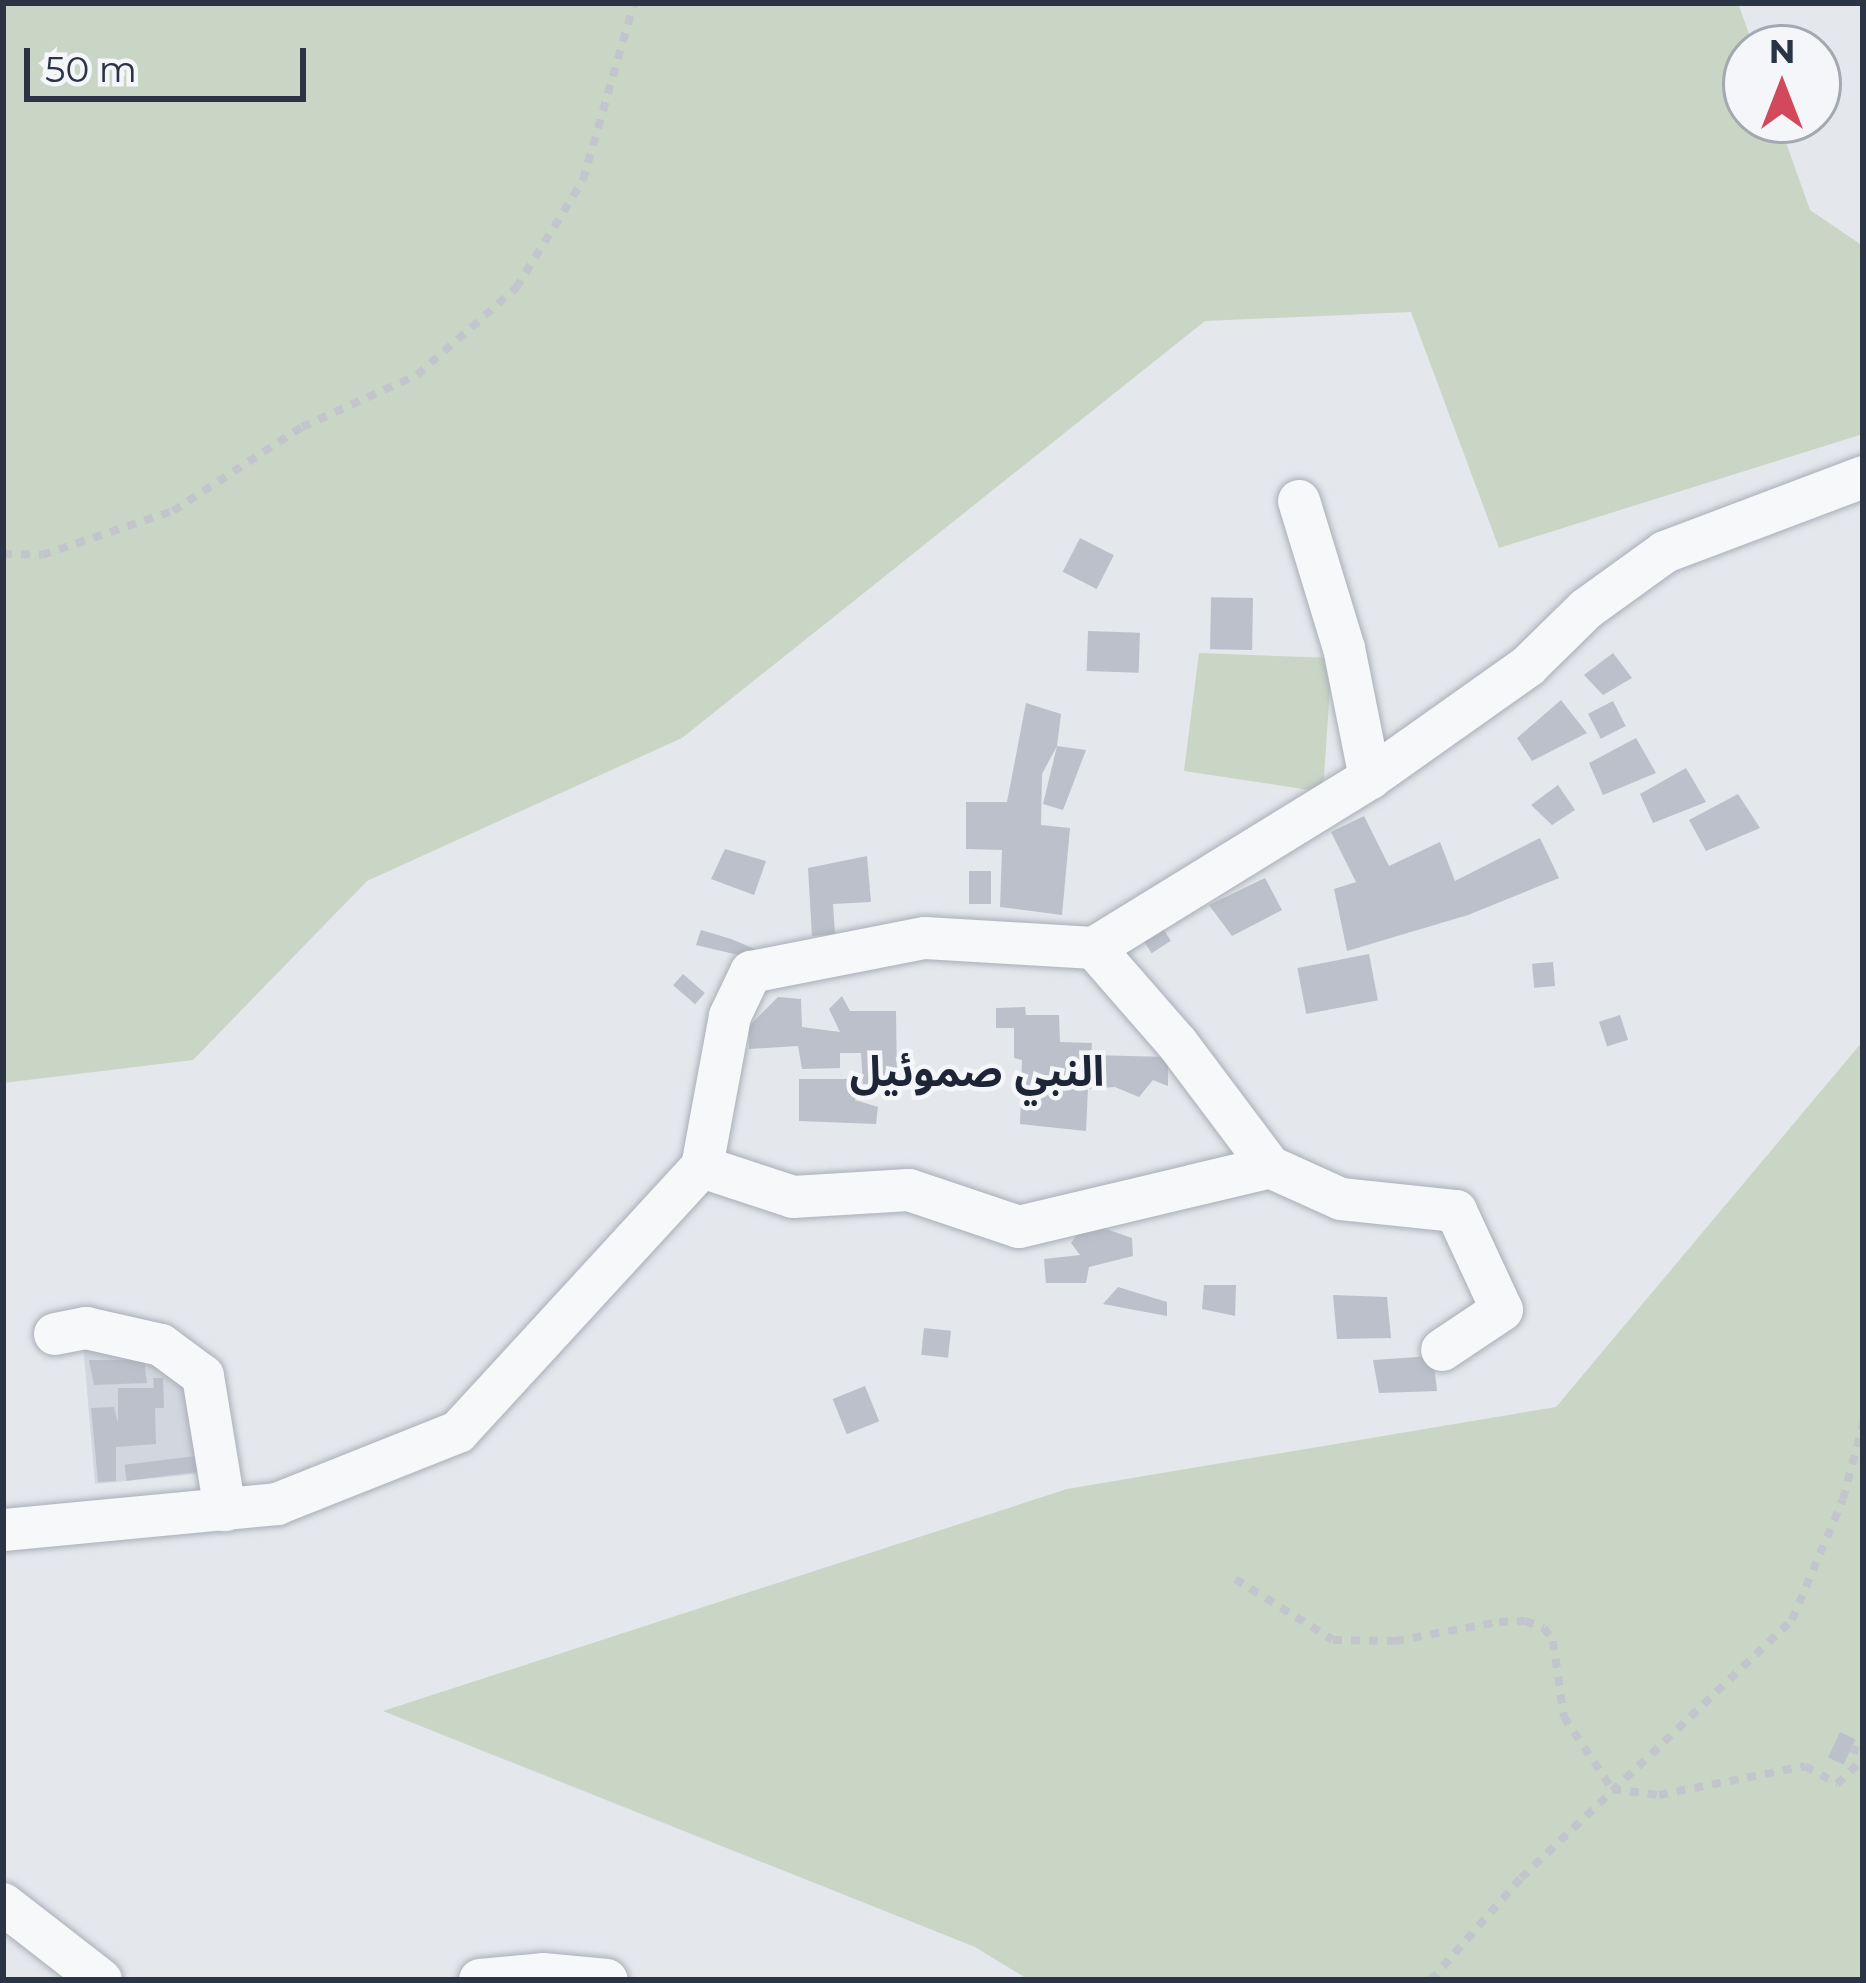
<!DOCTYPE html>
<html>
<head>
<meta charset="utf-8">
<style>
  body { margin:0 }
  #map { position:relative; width:1866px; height:1983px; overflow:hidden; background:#e4e7ec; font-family:Montserrat,"Noto Sans Arabic",sans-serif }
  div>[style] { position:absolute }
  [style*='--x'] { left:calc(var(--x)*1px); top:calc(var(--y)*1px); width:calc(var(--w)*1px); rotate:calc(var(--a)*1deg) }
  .built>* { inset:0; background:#d2d6de }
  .green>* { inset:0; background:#c9d6c5 }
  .building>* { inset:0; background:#bbc0ca; transform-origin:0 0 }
  .path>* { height:8px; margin-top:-4px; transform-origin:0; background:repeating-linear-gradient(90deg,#c2c5cb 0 9px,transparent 0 18px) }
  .roads { filter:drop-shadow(0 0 3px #a9aeb7) drop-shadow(0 0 3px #a9aeb7) }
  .street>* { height:42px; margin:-21px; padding:0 21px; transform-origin:21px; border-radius:21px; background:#f7f8fa }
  span { translate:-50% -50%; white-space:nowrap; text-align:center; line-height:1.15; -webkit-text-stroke:9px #f4f6f9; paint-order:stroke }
  .quarter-label { font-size:42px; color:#1d2536; font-weight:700 }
  .frame { position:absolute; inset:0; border:6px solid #2b3445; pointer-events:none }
  .north { position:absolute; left:1722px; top:24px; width:120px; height:120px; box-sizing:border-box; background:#f4f6f9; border:3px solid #a4a8b1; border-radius:50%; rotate:0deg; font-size:33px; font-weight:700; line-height:48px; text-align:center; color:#2b3445 }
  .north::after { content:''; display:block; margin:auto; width:42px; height:54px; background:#d1495b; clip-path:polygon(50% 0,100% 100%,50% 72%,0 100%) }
  .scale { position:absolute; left:24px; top:48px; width:282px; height:54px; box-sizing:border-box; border:6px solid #2b3445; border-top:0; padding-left:15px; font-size:36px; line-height:42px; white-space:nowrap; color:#2b3445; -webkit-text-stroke:9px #f4f6f9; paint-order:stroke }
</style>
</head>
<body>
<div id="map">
  <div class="built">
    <i style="clip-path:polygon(83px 1343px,156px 1359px,192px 1387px,208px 1473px,95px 1484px)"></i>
  </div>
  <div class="green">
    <i style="clip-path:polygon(3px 3px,1738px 3px,1754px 48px,1746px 48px,1746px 120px,1778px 120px,1810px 210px,1863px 246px,1863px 434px,1499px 548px,1411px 312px,1205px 321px,682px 738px,367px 881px,193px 1060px,3px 1083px)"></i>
    <i style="clip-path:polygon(1199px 653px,1332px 658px,1323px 792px,1184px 771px)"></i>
    <i style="clip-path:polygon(1863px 1041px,1863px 1980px,1029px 1980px,975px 1947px,383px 1711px,1067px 1489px,1556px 1407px)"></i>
  </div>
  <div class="building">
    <i style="left:1080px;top:538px;width:38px;height:38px;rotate:27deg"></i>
    <i style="left:1253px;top:598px;width:52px;height:42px;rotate:91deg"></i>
    <i style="left:1088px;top:631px;width:52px;height:40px;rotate:2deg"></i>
    <i style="clip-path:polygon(1613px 653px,1632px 678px,1603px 695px,1584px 675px)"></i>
    <i style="clip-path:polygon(1561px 700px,1587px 733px,1532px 761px,1517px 738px)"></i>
    <i style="left:1613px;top:701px;width:28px;height:28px;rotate:63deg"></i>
    <i style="clip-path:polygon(1026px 703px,1061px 714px,1057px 746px,1042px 774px,1041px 825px,1070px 828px,1062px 915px,1000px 907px,1002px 850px,966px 849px,966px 802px,1007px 802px)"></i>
    <i style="clip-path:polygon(1636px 738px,1656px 773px,1603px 795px,1589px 763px)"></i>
    <i style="clip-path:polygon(1057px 746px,1086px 750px,1063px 810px,1043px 804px)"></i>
    <i style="clip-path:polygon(1686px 768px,1706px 802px,1653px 823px,1640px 794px)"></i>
    <i style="clip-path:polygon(1558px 785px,1575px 810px,1552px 825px,1531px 805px)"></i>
    <i style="clip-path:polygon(1738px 794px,1760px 828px,1706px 851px,1689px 820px)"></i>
    <i style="clip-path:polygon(1364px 816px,1389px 866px,1440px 842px,1455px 881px,1540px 838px,1559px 878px,1468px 915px,1347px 951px,1334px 889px,1356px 882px,1331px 832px)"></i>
    <i style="clip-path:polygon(725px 849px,766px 861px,754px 895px,711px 879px)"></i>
    <i style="clip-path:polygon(867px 856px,871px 902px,833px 904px,835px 934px,812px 936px,808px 868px)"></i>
    <i style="left:969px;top:871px;width:22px;height:33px"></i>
    <i style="clip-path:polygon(1265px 878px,1282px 910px,1232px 936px,1209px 905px)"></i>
    <i style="left:1160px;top:924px;width:20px;height:23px;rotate:57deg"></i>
    <i style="clip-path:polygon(701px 930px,731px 939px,755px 949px,747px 957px,696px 945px)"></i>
    <i style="left:1369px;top:954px;width:47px;height:73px;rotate:79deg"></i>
    <i style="left:1553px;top:962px;width:24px;height:21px;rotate:85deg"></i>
    <i style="left:683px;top:974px;width:29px;height:15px;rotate:41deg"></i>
    <i style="clip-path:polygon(842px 996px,850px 1011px,896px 1011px,897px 1084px,863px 1084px,861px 1053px,840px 1053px,840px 1068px,802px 1069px,798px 1046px,749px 1049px,749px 1026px,778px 997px,801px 999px,802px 1027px,840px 1032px,829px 1009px)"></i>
    <i style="clip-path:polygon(1025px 1007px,1026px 1015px,1059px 1015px,1060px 1042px,1092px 1043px,1091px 1055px,1168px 1057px,1168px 1086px,1153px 1080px,1139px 1097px,1115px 1087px,1088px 1089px,1086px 1131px,1020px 1124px,1022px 1060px,1014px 1058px,1014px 1028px,996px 1028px,996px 1008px)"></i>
    <i style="left:1620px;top:1015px;width:26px;height:22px;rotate:72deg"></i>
    <i style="clip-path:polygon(799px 1079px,863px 1079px,855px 1100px,878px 1107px,876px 1124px,799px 1121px)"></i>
    <i style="clip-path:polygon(1086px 1222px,1132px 1238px,1133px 1256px,1089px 1267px,1086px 1283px,1046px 1283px,1044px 1259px,1080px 1255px,1071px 1243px)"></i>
    <i style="clip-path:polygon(1204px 1285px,1236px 1285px,1235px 1316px,1202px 1309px)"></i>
    <i style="clip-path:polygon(1118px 1287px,1167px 1302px,1167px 1316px,1103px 1304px)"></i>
    <i style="clip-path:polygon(1333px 1295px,1387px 1297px,1391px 1338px,1337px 1339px)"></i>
    <i style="left:924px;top:1328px;width:27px;height:27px;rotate:6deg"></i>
    <i style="clip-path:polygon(1433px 1356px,1437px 1391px,1379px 1393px,1373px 1360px)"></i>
    <i style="clip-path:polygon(89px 1360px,144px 1360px,147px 1383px,94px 1385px)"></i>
    <i style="clip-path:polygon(153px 1378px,163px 1378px,164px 1408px,155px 1408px,156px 1444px,116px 1447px,116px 1481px,98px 1482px,91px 1408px,114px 1407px,118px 1423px,118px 1388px,154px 1388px)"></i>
    <i style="left:865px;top:1386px;width:38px;height:35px;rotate:68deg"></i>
    <i style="left:204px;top:1455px;width:16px;height:80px;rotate:83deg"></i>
    <i style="left:1840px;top:1732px;width:17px;height:28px;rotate:25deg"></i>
  </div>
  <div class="path">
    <i style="--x:3;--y:554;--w:39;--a:1"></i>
    <i style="--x:42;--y:555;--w:138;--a:-18.6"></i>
    <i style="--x:173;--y:511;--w:154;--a:-33.1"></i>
    <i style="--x:302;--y:427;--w:126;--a:-24.3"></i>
    <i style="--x:417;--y:375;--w:132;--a:-41.3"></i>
    <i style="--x:516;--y:288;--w:127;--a:-58.2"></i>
    <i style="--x:583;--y:180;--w:184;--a:-73.9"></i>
    <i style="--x:1235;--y:1579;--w:115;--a:31.9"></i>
    <i style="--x:1333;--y:1640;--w:62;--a:0.9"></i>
    <i style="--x:1395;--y:1641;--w:106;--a:-10.4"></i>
    <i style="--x:1499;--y:1622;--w:26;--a:-2"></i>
    <i style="--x:1525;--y:1621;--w:20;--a:20"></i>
    <i style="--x:1544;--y:1628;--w:16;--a:55"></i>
    <i style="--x:1553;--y:1641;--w:77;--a:81.8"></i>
    <i style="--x:1564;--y:1717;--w:87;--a:56.3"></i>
    <i style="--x:1612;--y:1789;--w:47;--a:7.3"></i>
    <i style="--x:1659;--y:1795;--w:149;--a:-11.2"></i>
    <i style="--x:1805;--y:1766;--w:37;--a:29"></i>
    <i style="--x:1837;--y:1784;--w:36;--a:-44"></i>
    <i style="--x:1850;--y:1748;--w:14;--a:21"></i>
    <i style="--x:1431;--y:1980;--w:136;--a:-48.6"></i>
    <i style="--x:1521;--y:1878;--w:374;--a:-43.6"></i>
    <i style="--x:1792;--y:1620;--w:131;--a:-67.1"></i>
    <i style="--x:1843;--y:1499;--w:78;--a:-75.1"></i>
  </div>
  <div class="roads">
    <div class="street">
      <i style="--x:1299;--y:501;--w:154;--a:73"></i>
      <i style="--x:1344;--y:648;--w:133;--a:78.7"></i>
      <i style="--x:1094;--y:948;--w:126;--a:48.9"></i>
      <i style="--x:1177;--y:1043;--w:155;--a:53.1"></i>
      <i style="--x:702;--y:1167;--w:96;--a:18.2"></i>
      <i style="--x:793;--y:1197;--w:116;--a:-3.5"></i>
      <i style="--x:909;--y:1190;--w:116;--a:18.6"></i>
      <i style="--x:1019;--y:1227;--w:258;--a:-13.4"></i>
      <i style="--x:1270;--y:1167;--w:78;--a:24.3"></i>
      <i style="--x:1341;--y:1199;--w:116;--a:6"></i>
      <i style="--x:1456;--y:1211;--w:109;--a:65.1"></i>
      <i style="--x:1502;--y:1310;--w:72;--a:146.3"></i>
      <i style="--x:55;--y:1334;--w:32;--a:-11"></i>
      <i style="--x:86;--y:1328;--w:77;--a:12.8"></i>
      <i style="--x:161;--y:1345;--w:52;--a:36.4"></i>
      <i style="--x:203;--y:1376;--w:136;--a:80.7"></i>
      <i style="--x:3;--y:1530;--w:275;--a:-5.4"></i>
      <i style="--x:277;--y:1504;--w:195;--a:-21.7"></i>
      <i style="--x:458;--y:1432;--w:360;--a:-47.4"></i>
      <i style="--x:702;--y:1167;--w:154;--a:-79.5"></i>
      <i style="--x:730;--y:1016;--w:49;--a:-64.5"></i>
      <i style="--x:751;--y:972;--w:177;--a:-11.1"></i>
      <i style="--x:925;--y:938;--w:169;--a:3.4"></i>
      <i style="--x:1094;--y:948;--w:324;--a:-31.6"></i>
      <i style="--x:1370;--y:778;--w:194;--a:-35.3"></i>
      <i style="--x:1528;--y:666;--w:81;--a:-44.5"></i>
      <i style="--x:1586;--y:609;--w:97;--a:-35.8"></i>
      <i style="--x:1665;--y:552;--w:212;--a:-20.7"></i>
      <i style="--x:3;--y:1904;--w:124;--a:37.8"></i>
      <i style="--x:480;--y:1980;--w:63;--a:-5.4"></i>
      <i style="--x:543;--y:1974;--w:64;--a:5.4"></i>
    </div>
  </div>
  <div class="quarter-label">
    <span style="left:977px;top:1071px">النبي صموئيل</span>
  </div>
  <div class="frame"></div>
  <div class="north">N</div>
  <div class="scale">50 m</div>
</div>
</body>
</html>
